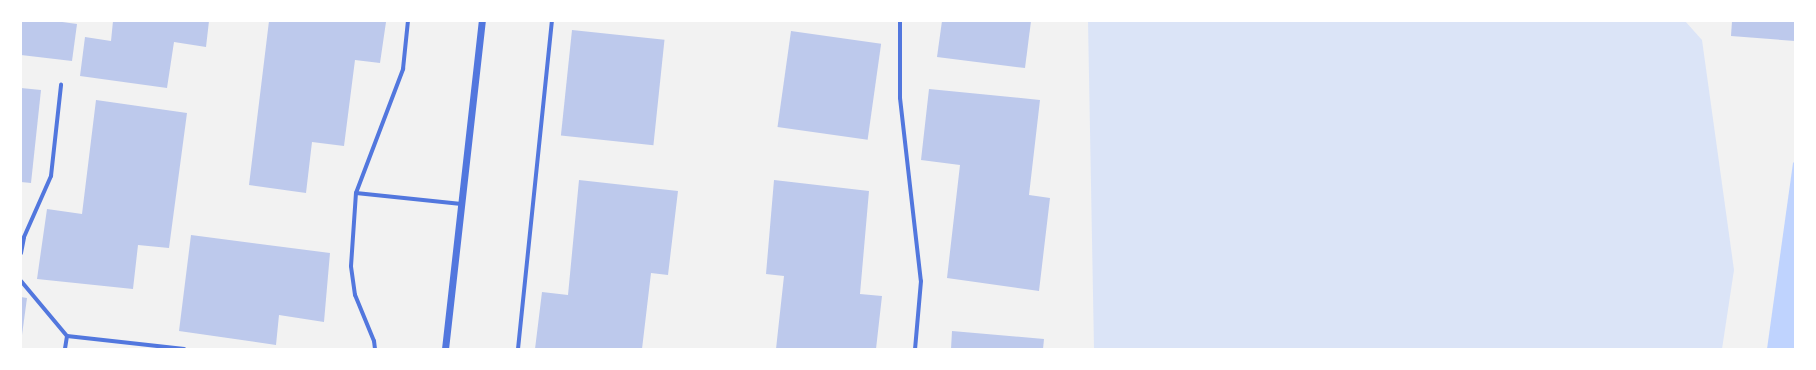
<!DOCTYPE html>
<html>
<head>
<meta charset="utf-8">
<style>
  body { margin:0 }
  #map { position:relative; width:1816px; height:370px; overflow:hidden; background:#f2f2f2; font-family:"Exo 2",sans-serif }
  div>[style] { position:absolute }
  [style*='--x'] { left:calc(var(--x)*1px); top:calc(var(--y)*1px); width:calc(var(--w)*1px); rotate:calc(var(--a)*1deg) }
  .green>* { inset:0; background:#dbe4f7 }
  .water>* { inset:0; background:#bfd3fe }
  .building>* { inset:0; background:#bdc9ec; transform-origin:0 0 }
  .minor>* { height:4px; margin:-2px; padding:0 2px; transform-origin:2px; border-radius:2px; background:#5277de }
  .tertiary>* { height:7px; margin:-3.5px; padding:0 3.5px; transform-origin:3.5px; border-radius:3.5px; background:#5277de }
  span { translate:-50% -50%; white-space:nowrap; text-align:center; line-height:1.15; -webkit-text-stroke:3.5px #fff; paint-order:stroke }
  .frame { position:absolute; inset:0; border:22px solid #fff; pointer-events:none }
</style>
</head>
<body>
<div id="map">
  <div class="green">
    <i style="clip-path:polygon(1088px 21px,1685px 21px,1702px 40px,1734px 270px,1722px 349px,1094px 349px)"></i>
  </div>
  <div class="water">
    <i style="clip-path:polygon(1795px 161px,1795px 349px,1767px 349px,1793px 163px)"></i>
  </div>
  <div class="building">
    <i style="clip-path:polygon(21px 21px,55px 21px,77px 24px,72px 61px,21px 55px)"></i>
    <i style="clip-path:polygon(113px 21px,209px 21px,206px 47px,174px 42px,167px 88px,80px 76px,85px 37px,111px 41px)"></i>
    <i style="clip-path:polygon(269px 21px,386px 22px,380px 63px,355px 60px,344px 146px,312px 142px,306px 193px,249px 185px)"></i>
    <i style="clip-path:polygon(942px 21px,1031px 21px,1025px 68px,937px 57px)"></i>
    <i style="clip-path:polygon(1732px 21px,1795px 21px,1795px 41px,1731px 36px)"></i>
    <i style="left:572px;top:30px;width:93px;height:106px;rotate:6deg"></i>
    <i style="left:791px;top:31px;width:91px;height:97px;rotate:8deg"></i>
    <i style="clip-path:polygon(21px 88px,41px 90px,31px 183px,21px 182px)"></i>
    <i style="clip-path:polygon(929px 89px,1040px 100px,1029px 195px,1050px 198px,1039px 291px,947px 278px,960px 165px,921px 160px)"></i>
    <i style="clip-path:polygon(96px 100px,187px 113px,169px 248px,138px 245px,133px 289px,37px 279px,47px 209px,82px 214px)"></i>
    <i style="clip-path:polygon(579px 180px,678px 191px,668px 275px,651px 273px,642px 349px,535px 349px,542px 292px,568px 295px)"></i>
    <i style="clip-path:polygon(774px 180px,869px 191px,860px 294px,882px 296px,876px 349px,776px 349px,784px 276px,766px 274px)"></i>
    <i style="clip-path:polygon(191px 235px,330px 253px,324px 322px,279px 315px,276px 345px,179px 331px)"></i>
    <i style="clip-path:polygon(21px 297px,27px 298px,22px 335px,21px 335px)"></i>
    <i style="clip-path:polygon(952px 331px,1044px 339px,1043px 349px,951px 349px)"></i>
  </div>
  <div class="minor">
    <i style="--x:900;--y:21;--w:77;--a:90"></i>
    <i style="--x:900;--y:98;--w:184;--a:83.5"></i>
    <i style="--x:921;--y:281;--w:68;--a:95"></i>
    <i style="--x:356;--y:193;--w:106;--a:6"></i>
    <i style="--x:21;--y:253;--w:16;--a:-79"></i>
    <i style="--x:24;--y:237;--w:67;--a:-66.1"></i>
    <i style="--x:51;--y:176;--w:92;--a:-83.7"></i>
    <i style="--x:21;--y:281;--w:72;--a:50.1"></i>
    <i style="--x:67;--y:336;--w:13;--a:99"></i>
    <i style="--x:67;--y:336;--w:118;--a:6.3"></i>
    <i style="--x:375;--y:349;--w:8;--a:-97"></i>
    <i style="--x:374;--y:341;--w:50;--a:-112.4"></i>
    <i style="--x:355;--y:295;--w:29;--a:-98"></i>
    <i style="--x:351;--y:266;--w:73;--a:-86.1"></i>
    <i style="--x:356;--y:193;--w:133;--a:-69.2"></i>
    <i style="--x:403;--y:69;--w:48;--a:-84.1"></i>
    <i style="--x:518;--y:349;--w:330;--a:-84.1"></i>
  </div>
  <div class="tertiary">
    <i style="--x:445;--y:349;--w:330;--a:-83.6"></i>
  </div>
  <div class="frame"></div>
</div>
</body>
</html>
